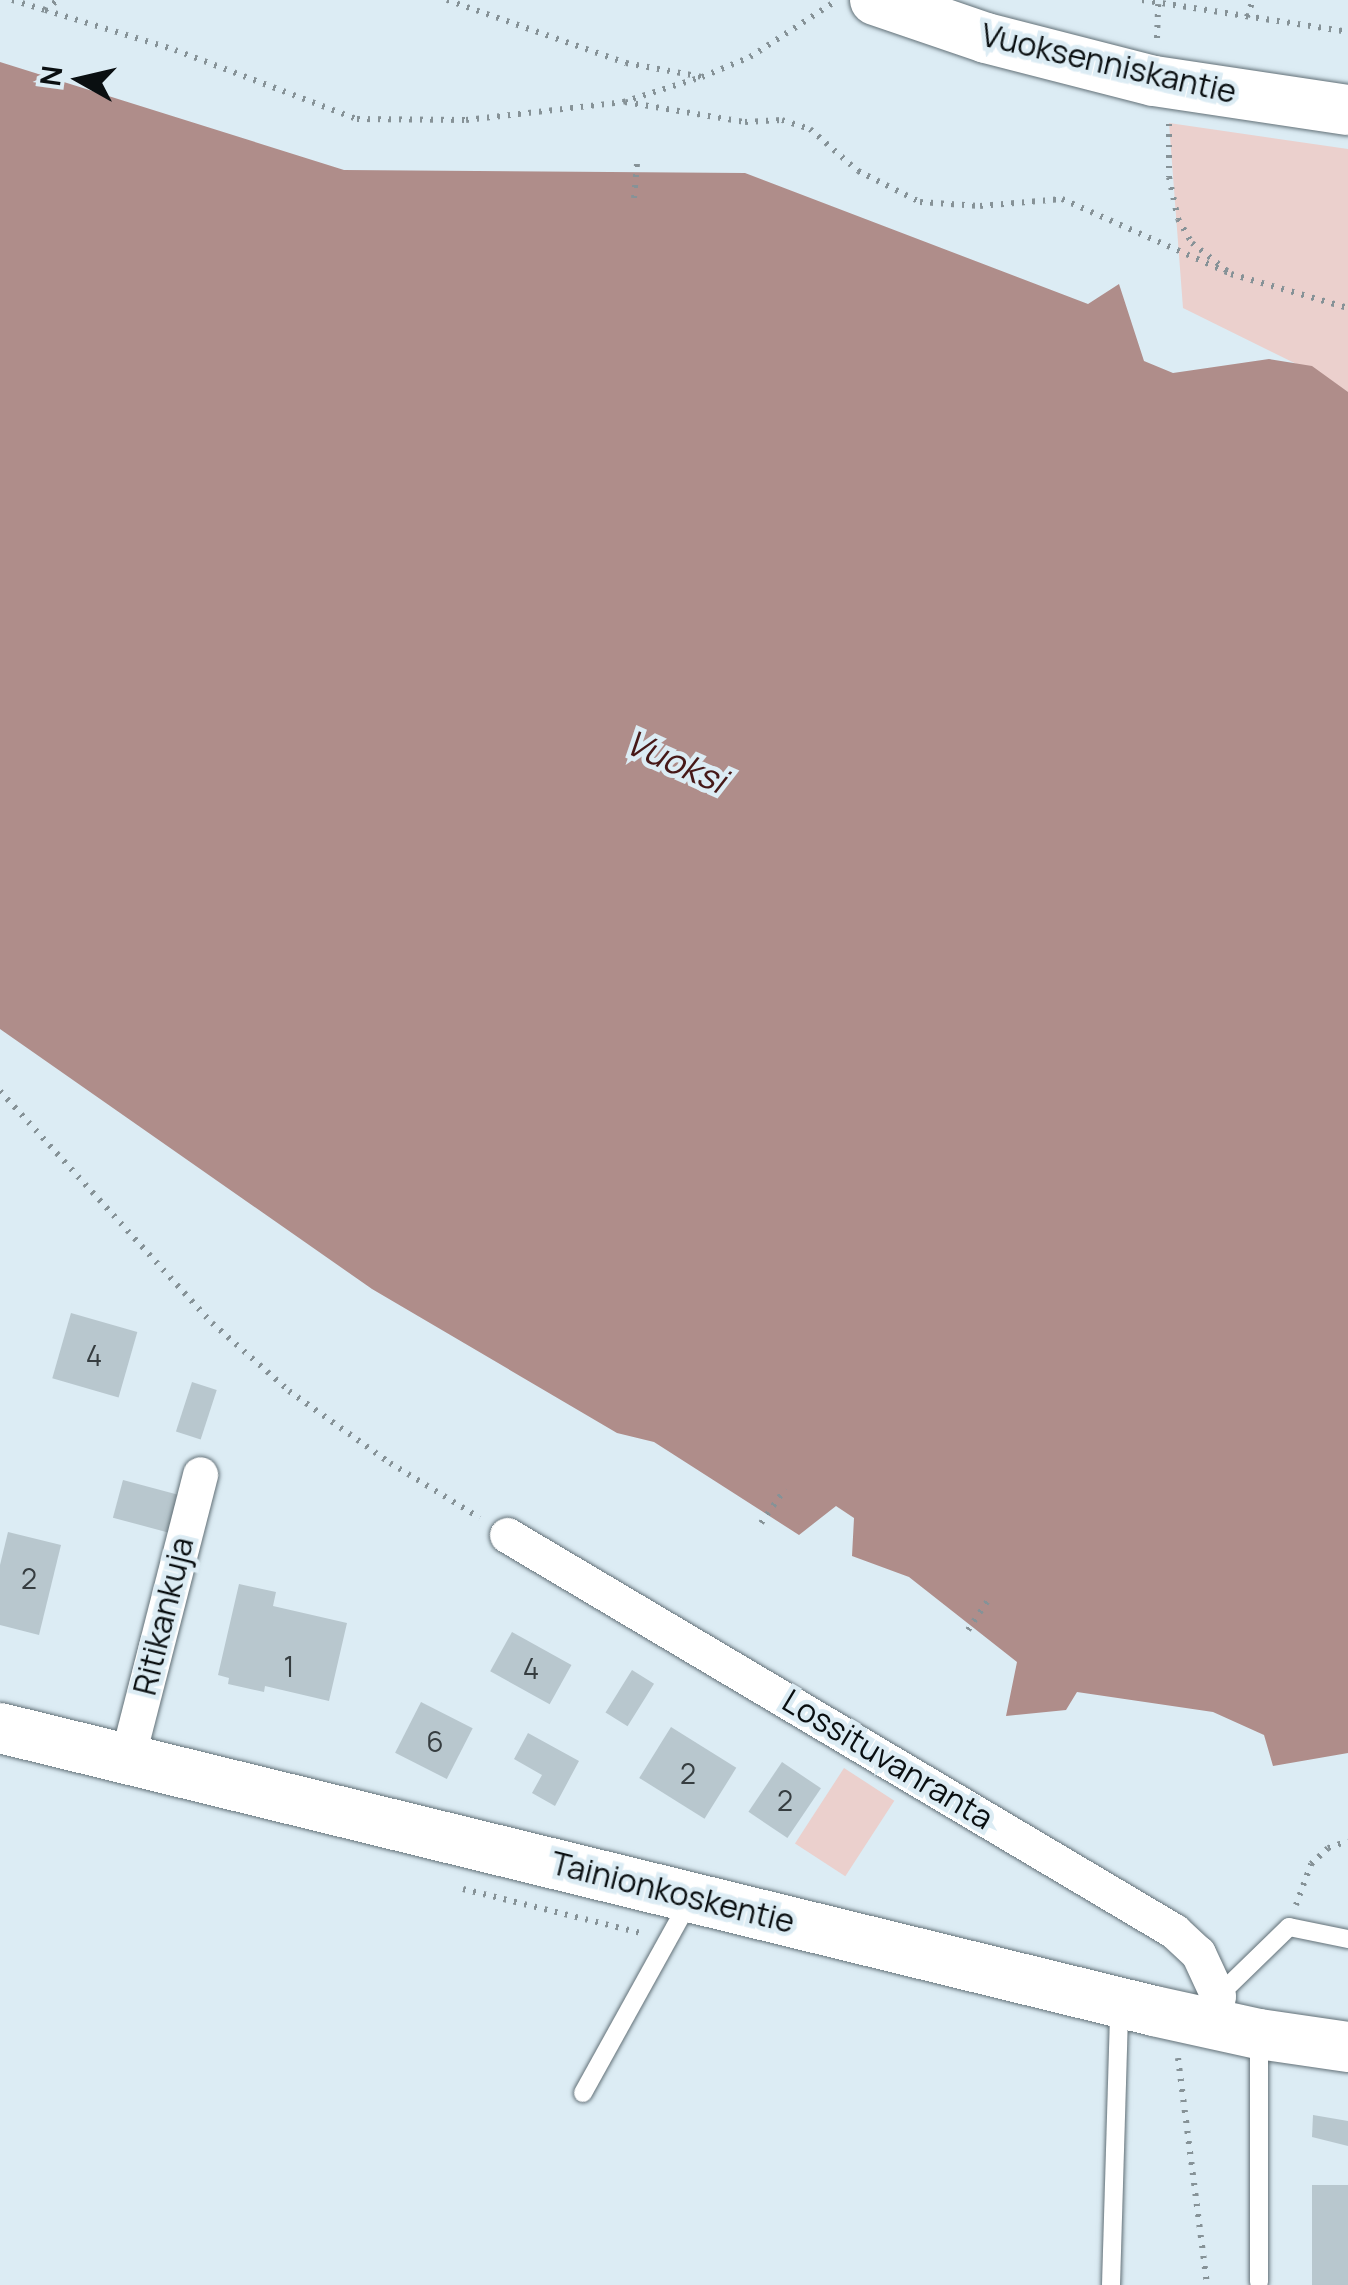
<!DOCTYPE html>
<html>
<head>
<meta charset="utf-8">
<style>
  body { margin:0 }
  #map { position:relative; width:1348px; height:2285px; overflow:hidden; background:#dcecf4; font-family:Manrope,sans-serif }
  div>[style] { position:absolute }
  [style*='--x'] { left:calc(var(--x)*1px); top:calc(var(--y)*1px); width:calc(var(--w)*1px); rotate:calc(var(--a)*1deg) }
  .green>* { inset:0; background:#ebd0cd; transform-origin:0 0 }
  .water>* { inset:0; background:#af8d8a }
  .building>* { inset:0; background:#b8c7ce; transform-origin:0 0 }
  .path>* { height:6px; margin-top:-3px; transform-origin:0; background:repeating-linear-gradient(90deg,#869297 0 2.5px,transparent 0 10.5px) }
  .roads { filter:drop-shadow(0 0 2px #627077) drop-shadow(0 0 2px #627077) }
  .lane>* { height:18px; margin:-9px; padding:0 9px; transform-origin:9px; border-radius:9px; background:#fff }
  .street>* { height:35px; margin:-17.5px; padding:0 17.5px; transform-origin:17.5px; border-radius:17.5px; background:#fff }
  .secondary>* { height:50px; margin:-25px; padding:0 25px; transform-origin:25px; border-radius:25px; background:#fff }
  span { translate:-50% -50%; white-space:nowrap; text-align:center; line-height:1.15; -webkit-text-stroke:9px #dcecf4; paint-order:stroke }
  .number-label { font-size:28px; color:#363d40 }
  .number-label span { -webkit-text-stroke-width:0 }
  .street-label { font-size:32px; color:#0a0f11 }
  .water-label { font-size:35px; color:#461817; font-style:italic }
  .north { position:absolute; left:30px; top:30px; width:100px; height:100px; -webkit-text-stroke:8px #dcecf4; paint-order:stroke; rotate:278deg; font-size:28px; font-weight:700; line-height:40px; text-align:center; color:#0a0f11 }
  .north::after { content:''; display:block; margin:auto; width:35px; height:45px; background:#0a0f11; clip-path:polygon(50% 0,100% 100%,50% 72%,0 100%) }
</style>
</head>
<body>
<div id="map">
  <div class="green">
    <i style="clip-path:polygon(1169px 123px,1348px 149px,1348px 401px,1335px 383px,1183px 308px)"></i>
    <i style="left:844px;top:1768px;width:60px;height:90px;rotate:33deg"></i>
  </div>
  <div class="water">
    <i style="clip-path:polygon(0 62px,344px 170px,745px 173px,1088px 304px,1119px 284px,1144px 361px,1173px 373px,1269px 359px,1312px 366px,1348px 392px,1348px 1753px,1273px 1766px,1264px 1735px,1213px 1712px,1077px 1692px,1066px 1710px,1006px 1716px,1017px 1662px,909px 1577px,852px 1556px,854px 1518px,836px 1506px,799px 1535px,654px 1442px,617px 1433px,372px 1289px,0 1029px)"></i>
  </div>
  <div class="building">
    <i style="left:71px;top:1313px;width:69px;height:68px;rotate:16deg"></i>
    <i style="left:192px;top:1382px;width:26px;height:52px;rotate:18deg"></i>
    <i style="left:123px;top:1480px;width:58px;height:39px;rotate:15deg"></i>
    <i style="clip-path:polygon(8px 1532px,61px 1545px,39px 1635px,0 1625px,0 1565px)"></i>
    <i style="clip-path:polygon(239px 1584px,276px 1592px,273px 1606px,347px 1623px,329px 1701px,265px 1686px,264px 1692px,228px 1684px,229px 1678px,218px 1675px)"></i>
    <i style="left:512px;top:1632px;width:68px;height:45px;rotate:29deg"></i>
    <i style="left:632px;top:1670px;width:26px;height:50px;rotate:32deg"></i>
    <i style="left:421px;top:1702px;width:58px;height:57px;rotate:27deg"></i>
    <i style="left:671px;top:1727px;width:77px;height:60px;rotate:32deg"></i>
    <i style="clip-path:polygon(528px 1733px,579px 1761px,555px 1806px,532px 1793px,542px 1775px,514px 1759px)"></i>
    <i style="left:782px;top:1762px;width:47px;height:60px;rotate:34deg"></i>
    <i style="clip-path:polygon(1313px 2115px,1348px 2121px,1348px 2146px,1312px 2137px)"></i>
    <i style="left:1348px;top:2185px;width:100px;height:36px;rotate:90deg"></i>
  </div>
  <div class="path">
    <i style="--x:12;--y:0;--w:34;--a:17"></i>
    <i style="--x:45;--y:10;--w:16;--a:-38"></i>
    <i style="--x:447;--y:0;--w:190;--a:19.4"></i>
    <i style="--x:626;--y:63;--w:77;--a:10.4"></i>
    <i style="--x:702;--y:77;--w:52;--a:-22.6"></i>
    <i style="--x:750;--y:57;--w:103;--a:-33.1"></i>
    <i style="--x:1142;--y:0;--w:208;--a:8.8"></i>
    <i style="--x:45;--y:10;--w:136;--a:17.1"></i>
    <i style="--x:175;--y:50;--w:195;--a:20.8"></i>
    <i style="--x:357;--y:119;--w:109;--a:0.5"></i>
    <i style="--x:466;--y:120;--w:158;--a:-6.5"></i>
    <i style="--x:623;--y:102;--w:83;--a:-17.6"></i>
    <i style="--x:1247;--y:17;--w:18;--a:-71"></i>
    <i style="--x:1157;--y:38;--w:34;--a:-88"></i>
    <i style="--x:625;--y:102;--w:122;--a:9.5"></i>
    <i style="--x:745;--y:122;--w:37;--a:-3"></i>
    <i style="--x:782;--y:120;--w:29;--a:18"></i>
    <i style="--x:810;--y:129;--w:64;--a:41.2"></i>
    <i style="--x:858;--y:171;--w:69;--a:26.6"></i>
    <i style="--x:920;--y:202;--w:60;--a:3.8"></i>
    <i style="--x:980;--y:206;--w:82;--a:-4.9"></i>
    <i style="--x:1062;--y:199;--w:185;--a:23.9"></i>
    <i style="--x:1169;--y:124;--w:53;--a:90"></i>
    <i style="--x:1169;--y:177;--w:43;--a:77.9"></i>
    <i style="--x:1178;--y:219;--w:28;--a:60"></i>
    <i style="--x:1192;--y:243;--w:50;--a:38.5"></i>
    <i style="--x:1231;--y:274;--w:122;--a:16.2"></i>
    <i style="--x:634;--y:198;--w:38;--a:-85"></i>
    <i style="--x:0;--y:1091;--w:314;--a:47.6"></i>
    <i style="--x:212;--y:1323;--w:103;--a:41.4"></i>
    <i style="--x:289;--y:1391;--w:124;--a:35.5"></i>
    <i style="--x:390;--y:1463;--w:105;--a:31.4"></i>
    <i style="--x:761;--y:1523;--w:42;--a:-54.8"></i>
    <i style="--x:968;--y:1630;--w:36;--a:-56"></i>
    <i style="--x:463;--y:1889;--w:187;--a:13.9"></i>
    <i style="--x:1296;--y:1905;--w:44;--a:-69.9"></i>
    <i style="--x:1311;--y:1864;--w:23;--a:-43"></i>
    <i style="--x:1328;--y:1848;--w:21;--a:-19"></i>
    <i style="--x:1178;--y:2058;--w:229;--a:82.7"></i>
  </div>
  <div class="roads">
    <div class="lane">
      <i style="--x:1218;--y:1996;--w:99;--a:-44.2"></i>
      <i style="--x:1289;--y:1927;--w:60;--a:11.5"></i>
      <i style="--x:583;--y:2093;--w:218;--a:-61"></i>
      <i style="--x:1259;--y:2282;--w:247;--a:-90"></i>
      <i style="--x:1111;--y:2285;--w:277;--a:-88.3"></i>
    </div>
    <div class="street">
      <i style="--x:507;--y:1535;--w:776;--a:30.7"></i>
      <i style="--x:1174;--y:1931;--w:33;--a:43"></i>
      <i style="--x:1198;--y:1953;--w:47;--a:65.1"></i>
      <i style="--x:1218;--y:1996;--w:28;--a:100"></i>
      <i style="--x:127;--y:1759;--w:294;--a:-75.6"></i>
    </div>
    <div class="secondary">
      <i style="--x:875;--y:0;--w:117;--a:18.9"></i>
      <i style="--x:986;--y:38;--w:173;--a:14.4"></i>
      <i style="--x:1154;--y:81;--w:196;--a:8.5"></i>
      <i style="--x:0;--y:1728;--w:1188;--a:13.78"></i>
      <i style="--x:1154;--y:2011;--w:107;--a:12.4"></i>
      <i style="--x:1259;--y:2034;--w:90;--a:8.3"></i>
    </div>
  </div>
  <div class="number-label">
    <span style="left:94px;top:1355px">4</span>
    <span style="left:29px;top:1578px">2</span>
    <span style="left:289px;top:1666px">1</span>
    <span style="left:531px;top:1668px">4</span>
    <span style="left:435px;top:1741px">6</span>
    <span style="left:688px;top:1773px">2</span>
    <span style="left:785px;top:1800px">2</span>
  </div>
  <div class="street-label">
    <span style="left:1109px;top:63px;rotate:13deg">Vuoksenniskantie</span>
    <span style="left:163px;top:1616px;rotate:-76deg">Ritikankuja</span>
    <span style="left:888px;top:1759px;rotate:31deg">Lossituvanranta</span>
    <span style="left:673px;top:1892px;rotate:14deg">Tainionkoskentie</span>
  </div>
  <div class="water-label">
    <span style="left:676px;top:761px;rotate:24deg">Vuoksi</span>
  </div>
  <div class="north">N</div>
</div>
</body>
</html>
